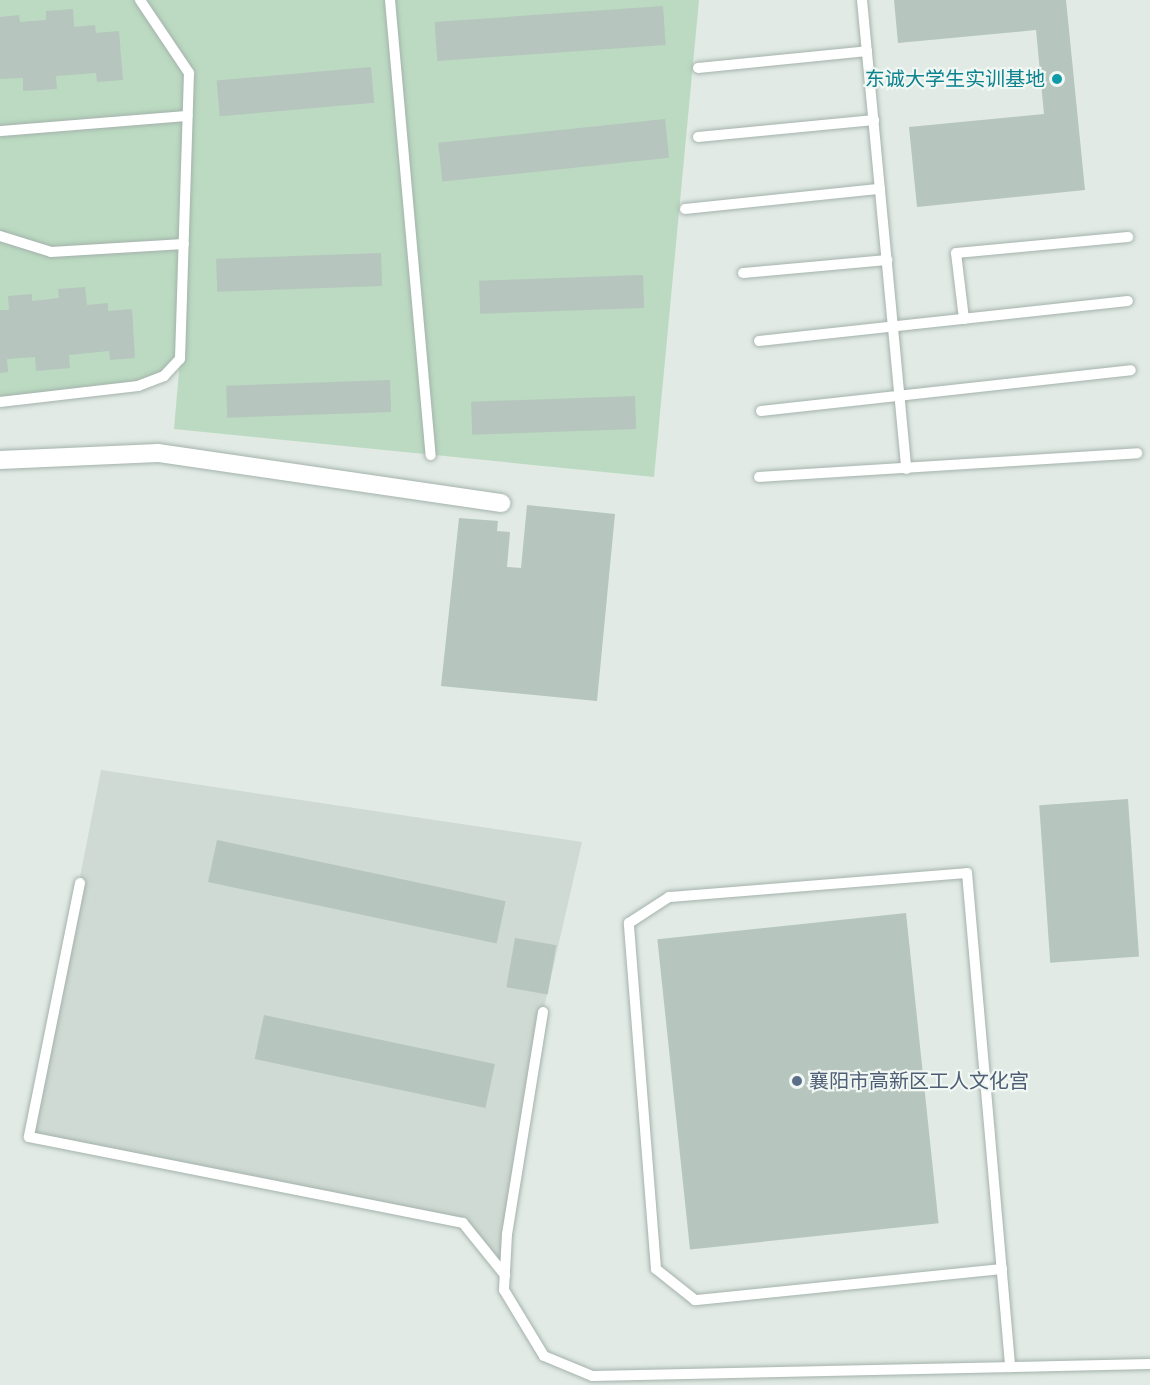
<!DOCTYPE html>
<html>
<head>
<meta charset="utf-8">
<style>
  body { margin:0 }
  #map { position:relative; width:1150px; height:1385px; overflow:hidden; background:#e1eae5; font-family:Helvetica,"Noto Sans SC",sans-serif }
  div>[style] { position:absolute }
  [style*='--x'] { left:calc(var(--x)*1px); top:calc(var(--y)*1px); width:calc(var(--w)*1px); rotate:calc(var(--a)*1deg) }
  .built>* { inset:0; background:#cfdad4 }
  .green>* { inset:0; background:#bbdac1 }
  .building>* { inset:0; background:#b6c5be; transform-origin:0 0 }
  .roads { filter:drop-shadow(0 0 2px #a4b2ac) drop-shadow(0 0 2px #a4b2ac) }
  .service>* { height:10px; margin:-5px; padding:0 5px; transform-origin:5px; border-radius:5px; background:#fff }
  .minor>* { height:18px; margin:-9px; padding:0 9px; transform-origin:9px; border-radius:9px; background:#fff }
  .dots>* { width:16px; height:16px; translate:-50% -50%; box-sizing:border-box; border:3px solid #f1f7f3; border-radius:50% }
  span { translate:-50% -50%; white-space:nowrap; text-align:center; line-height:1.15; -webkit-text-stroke:4.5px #f1f7f3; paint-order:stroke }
  .culture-label { font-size:20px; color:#0d838f }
  .right { translate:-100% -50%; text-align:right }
  .service-label { font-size:20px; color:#4e5e75 }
  .left { translate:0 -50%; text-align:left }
</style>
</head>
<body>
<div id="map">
  <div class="built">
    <i style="clip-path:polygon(101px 770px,582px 842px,543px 1012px,505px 1275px,463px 1223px,29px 1137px)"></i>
  </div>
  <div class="green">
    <i style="clip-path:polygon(0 0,699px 0,654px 477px,174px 429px,180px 360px,138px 386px,0 402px)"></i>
  </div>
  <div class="building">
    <i style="clip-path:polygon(894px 0,1066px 0,1085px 190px,917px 207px,909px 127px,1044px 114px,1036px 30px,898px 43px)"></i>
    <i style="left:663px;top:6px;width:39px;height:229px;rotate:86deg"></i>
    <i style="clip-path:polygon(73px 9px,74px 27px,95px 25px,96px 33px,119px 31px,123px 80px,97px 82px,96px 73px,56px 76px,57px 89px,23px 91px,23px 78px,0 79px,0 17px,19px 15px,20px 22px,46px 20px,46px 11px)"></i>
    <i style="left:371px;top:67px;width:36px;height:155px;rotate:85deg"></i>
    <i style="left:665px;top:119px;width:39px;height:228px;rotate:84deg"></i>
    <i style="left:381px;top:253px;width:33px;height:165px;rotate:88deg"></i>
    <i style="left:643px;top:275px;width:33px;height:164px;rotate:88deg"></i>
    <i style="clip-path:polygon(85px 287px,87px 305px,108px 303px,108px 311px,132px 309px,135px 358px,110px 360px,109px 351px,69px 355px,70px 368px,36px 371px,35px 357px,7px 359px,8px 372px,0 373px,0 310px,9px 310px,8px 296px,32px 294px,32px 301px,59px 298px,58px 289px)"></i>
    <i style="left:390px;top:380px;width:32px;height:164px;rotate:88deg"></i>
    <i style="left:635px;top:396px;width:33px;height:164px;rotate:88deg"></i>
    <i style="clip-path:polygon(527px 505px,615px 514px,597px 701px,441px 686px,459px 518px,498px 521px,497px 531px,510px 532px,507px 567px,521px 568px)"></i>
    <i style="left:1128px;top:799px;width:158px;height:89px;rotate:86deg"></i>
    <i style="left:217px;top:840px;width:295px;height:43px;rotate:12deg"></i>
    <i style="left:906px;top:913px;width:312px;height:250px;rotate:84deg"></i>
    <i style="left:515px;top:938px;width:42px;height:50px;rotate:10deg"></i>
    <i style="left:264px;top:1015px;width:236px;height:45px;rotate:12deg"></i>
  </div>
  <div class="roads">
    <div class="service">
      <i style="--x:390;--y:0;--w:457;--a:84.9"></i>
      <i style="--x:862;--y:0;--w:471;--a:84.6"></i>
      <i style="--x:698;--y:68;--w:170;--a:-5.7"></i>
      <i style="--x:0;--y:131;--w:188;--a:-4.6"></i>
      <i style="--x:698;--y:137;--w:177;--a:-5.5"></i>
      <i style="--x:685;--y:209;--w:196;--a:-5.9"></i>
      <i style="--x:0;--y:236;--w:53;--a:17.4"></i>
      <i style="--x:51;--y:252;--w:133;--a:-3.4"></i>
      <i style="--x:743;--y:273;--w:145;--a:-5.2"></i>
      <i style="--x:964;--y:319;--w:66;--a:-96.9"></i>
      <i style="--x:956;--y:253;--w:173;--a:-5.3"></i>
      <i style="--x:759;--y:341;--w:371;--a:-6.2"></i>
      <i style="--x:0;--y:402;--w:139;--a:-6.6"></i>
      <i style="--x:138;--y:386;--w:28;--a:-21"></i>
      <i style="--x:164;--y:376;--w:23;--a:-47"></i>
      <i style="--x:180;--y:359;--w:286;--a:-88.2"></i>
      <i style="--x:189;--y:73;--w:88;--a:-123.9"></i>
      <i style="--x:761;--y:411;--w:372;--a:-6.3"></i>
      <i style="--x:759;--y:477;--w:379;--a:-3.6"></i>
      <i style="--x:80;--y:883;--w:259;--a:101.4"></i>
      <i style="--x:29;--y:1137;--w:442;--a:11.2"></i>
      <i style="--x:463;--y:1223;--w:67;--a:51.1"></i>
      <i style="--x:543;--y:1012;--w:225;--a:99.2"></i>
      <i style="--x:507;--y:1234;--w:56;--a:93.1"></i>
      <i style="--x:504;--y:1290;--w:77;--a:58.8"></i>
      <i style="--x:544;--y:1356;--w:52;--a:22.6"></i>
      <i style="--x:592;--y:1376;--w:558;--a:-1.23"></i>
      <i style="--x:1002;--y:1269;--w:309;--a:174.2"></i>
      <i style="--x:695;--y:1300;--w:50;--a:-141.5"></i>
      <i style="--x:656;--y:1269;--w:347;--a:-94.5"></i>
      <i style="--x:629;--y:923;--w:48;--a:-33"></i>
      <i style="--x:669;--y:897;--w:299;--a:-4.6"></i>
      <i style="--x:967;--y:873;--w:496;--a:85"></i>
    </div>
    <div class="minor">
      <i style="--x:0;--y:460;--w:158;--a:-2.5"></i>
      <i style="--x:158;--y:453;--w:347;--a:8.3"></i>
    </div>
  </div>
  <div class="dots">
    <i style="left:1057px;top:79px;background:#0f9aa8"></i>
    <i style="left:797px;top:1081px;background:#5c6f8a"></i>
  </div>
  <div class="culture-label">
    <span class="right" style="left:1045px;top:79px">东诚大学生实训基地</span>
  </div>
  <div class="service-label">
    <span class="left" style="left:809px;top:1081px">襄阳市高新区工人文化宫</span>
  </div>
</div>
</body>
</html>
